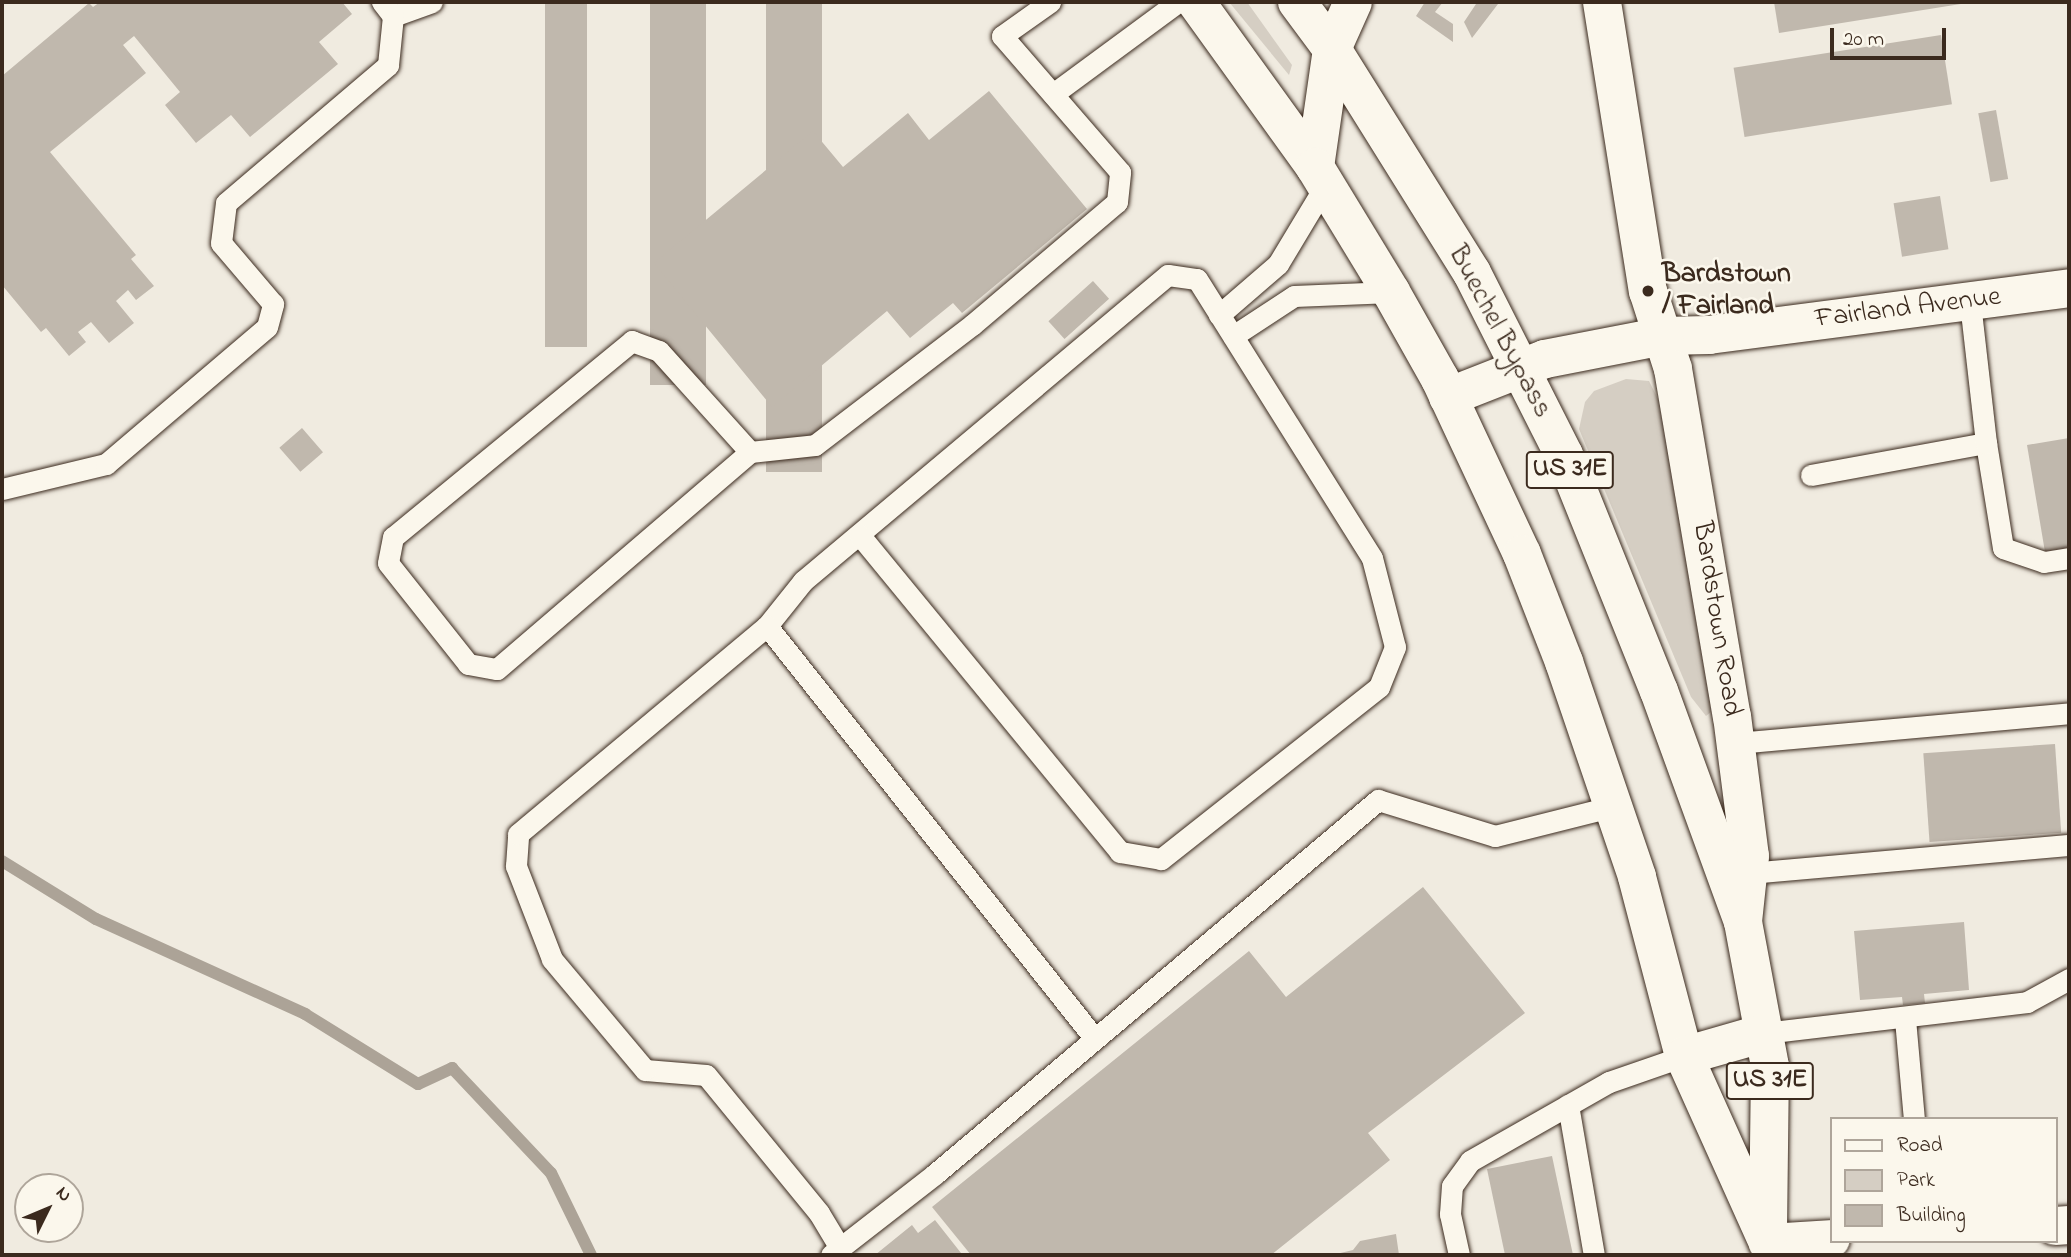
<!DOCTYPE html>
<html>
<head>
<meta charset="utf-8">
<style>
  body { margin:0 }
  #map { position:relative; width:2071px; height:1257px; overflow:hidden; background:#f0ebe0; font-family:"Indie Flower",sans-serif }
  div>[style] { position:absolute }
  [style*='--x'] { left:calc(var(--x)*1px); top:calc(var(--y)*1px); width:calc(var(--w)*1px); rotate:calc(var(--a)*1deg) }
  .green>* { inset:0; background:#d5cec3 }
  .stream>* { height:12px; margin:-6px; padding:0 6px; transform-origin:6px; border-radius:6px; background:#aca397 }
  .building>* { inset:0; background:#c0b8ad; transform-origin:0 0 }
  .roads { filter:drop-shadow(0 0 2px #3b2a1e) drop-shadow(0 0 2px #3b2a1e) }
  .service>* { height:21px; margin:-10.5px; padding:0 10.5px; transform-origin:10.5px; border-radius:10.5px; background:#fbf7ec }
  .minor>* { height:38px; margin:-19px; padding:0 19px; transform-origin:19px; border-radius:19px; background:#fbf7ec }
  .secondary>* { height:38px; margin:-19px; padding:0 19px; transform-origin:19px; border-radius:19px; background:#fbf7ec }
  .primary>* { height:38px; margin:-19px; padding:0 19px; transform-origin:19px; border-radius:19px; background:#fbf7ec }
  .dots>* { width:19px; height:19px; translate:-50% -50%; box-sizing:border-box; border:4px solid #fbf7ec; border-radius:50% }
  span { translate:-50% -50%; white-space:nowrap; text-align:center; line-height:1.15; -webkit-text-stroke:5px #fbf7ec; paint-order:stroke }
  .shield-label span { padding:2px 5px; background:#fbf7ec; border:2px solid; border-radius:5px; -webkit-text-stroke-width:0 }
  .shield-label { font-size:26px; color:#3b2a1e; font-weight:700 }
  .poi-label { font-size:28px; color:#3b2a1e; font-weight:700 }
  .left { translate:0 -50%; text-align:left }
  .street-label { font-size:28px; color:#3b2a1e }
  .frame { position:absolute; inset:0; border:4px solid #3b2a1e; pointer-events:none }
  .legend { position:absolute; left:1830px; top:1117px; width:228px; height:126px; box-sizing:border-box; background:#fbf7ec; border:2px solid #aea59a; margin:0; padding:9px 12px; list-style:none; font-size:21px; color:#3b2a1e }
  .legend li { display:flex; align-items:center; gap:14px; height:35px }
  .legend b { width:35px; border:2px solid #aea59a }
  .north { position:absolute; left:14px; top:1173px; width:70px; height:70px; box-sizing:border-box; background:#fbf7ec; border:2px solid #aea59a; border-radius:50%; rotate:47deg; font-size:19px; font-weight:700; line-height:28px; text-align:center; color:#3b2a1e }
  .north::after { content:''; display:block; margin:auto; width:24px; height:32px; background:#3b2a1e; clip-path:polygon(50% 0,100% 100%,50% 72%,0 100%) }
  .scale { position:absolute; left:1830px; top:28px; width:116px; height:32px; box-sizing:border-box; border:4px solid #3b2a1e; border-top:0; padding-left:9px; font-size:21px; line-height:24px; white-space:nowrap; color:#3b2a1e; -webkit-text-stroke:5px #fbf7ec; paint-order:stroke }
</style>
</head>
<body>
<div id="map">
  <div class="green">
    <i style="clip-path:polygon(1229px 2px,1247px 2px,1292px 65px,1289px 75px)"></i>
    <i style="clip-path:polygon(1626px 379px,1649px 381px,1664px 411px,1711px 693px,1711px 712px,1706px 716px,1691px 697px,1579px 429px,1585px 402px,1594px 391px)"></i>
  </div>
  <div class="stream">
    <i style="--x:2;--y:861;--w:110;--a:31.7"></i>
    <i style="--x:96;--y:919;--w:230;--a:24.4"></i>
    <i style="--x:305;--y:1014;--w:133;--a:31.8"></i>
    <i style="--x:418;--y:1084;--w:38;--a:-25"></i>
    <i style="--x:452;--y:1068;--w:144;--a:46.7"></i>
    <i style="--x:551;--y:1173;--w:91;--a:64"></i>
  </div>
  <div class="building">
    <i style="clip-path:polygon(100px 2px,342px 2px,352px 14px,319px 42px,338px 64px,250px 137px,231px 115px,196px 143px,165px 105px,180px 92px,134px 36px,123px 45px,146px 73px,50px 152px,136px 255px,131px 259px,154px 286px,136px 300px,128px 290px,116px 301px,134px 323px,109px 343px,91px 322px,78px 332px,86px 342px,69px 356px,46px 328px,41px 332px,2px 285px,2px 76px,89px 3px,93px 7px)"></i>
    <i style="left:545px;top:2px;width:42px;height:345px"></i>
    <i style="left:650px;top:2px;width:56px;height:383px"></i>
    <i style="left:766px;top:2px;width:56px;height:470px"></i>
    <i style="clip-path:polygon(1425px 2px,1443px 2px,1435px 12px,1453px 24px,1453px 42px,1416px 16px)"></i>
    <i style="clip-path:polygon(1473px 2px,1498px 4px,1472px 38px,1464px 22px,1476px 4px)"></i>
    <i style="clip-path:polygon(1774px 2px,1967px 2px,1967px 3px,1779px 33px)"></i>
    <i style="left:1941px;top:35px;width:70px;height:210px;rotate:81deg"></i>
    <i style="clip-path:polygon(989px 91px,1087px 209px,962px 313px,953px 303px,910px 338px,887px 311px,772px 407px,654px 263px,813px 131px,843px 167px,908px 113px,929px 140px)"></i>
    <i style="left:1996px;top:110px;width:70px;height:18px;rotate:80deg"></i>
    <i style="left:1940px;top:196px;width:54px;height:47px;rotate:81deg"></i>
    <i style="left:1093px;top:281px;width:24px;height:60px;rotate:48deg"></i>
    <i style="left:302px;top:428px;width:32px;height:30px;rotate:49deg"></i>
    <i style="clip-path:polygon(2069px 438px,2069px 548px,2045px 552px,2027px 445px)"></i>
    <i style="left:2055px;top:744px;width:89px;height:132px;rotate:86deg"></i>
    <i style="clip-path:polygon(1423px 887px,1525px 1013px,1368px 1133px,1390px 1160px,1271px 1255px,971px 1255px,932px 1207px,1249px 951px,1286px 997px)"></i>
    <i style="clip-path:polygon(1964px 922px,1969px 990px,1924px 994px,1925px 1003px,1903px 1005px,1902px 997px,1860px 1000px,1854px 931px)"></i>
    <i style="clip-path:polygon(1552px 1156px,1573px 1255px,1505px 1255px,1487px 1169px)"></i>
    <i style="clip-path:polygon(935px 1220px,961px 1253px,958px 1255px,875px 1255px,912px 1225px,918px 1233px)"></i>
    <i style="clip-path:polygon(1396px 1234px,1399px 1255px,1332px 1255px,1353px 1250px,1360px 1241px)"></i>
  </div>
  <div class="roads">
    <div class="service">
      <i style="--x:393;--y:16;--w:41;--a:-19.7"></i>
      <i style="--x:1053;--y:94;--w:155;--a:-36.4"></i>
      <i style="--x:1219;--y:315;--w:78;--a:-40.8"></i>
      <i style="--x:1278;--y:264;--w:93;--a:-59"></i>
      <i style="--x:1233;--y:336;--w:73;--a:-33.3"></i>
      <i style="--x:1294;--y:296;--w:97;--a:-2.4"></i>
      <i style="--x:1986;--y:443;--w:106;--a:80.8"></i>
      <i style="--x:2003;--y:548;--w:43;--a:18.9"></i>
      <i style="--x:2044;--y:562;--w:25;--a:-9"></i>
      <i style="--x:750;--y:452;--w:136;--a:-132"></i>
      <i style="--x:659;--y:351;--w:29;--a:-160"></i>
      <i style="--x:632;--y:341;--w:309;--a:140.6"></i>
      <i style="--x:393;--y:537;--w:26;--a:101"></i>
      <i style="--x:388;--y:563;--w:129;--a:51.6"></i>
      <i style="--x:468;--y:664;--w:29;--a:10"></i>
      <i style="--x:497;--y:669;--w:333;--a:-40.6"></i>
      <i style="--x:750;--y:452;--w:65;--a:-6.1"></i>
      <i style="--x:815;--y:445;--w:198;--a:-37.4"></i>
      <i style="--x:972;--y:325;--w:190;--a:-40.3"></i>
      <i style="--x:1117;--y:202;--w:30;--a:-84"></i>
      <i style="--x:1120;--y:172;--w:180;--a:-130.9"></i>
      <i style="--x:1002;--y:36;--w:59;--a:-35.3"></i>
      <i style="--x:1811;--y:475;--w:178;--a:-10.4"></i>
      <i style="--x:1986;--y:443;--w:142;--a:-96.5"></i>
      <i style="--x:2;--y:489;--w:107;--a:-13.5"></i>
      <i style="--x:106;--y:464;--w:211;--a:-40.4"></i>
      <i style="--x:267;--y:327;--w:24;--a:-75"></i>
      <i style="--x:273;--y:304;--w:80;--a:-130.4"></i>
      <i style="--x:221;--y:243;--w:40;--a:-82.9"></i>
      <i style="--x:226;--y:203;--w:213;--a:-40.4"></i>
      <i style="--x:388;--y:65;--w:49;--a:-84.2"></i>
      <i style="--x:393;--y:16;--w:18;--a:-128"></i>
      <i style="--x:767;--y:626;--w:58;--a:-51.3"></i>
      <i style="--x:803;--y:581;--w:476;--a:-40"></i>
      <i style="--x:1168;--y:275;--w:29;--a:8"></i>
      <i style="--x:1197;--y:279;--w:329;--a:57.9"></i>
      <i style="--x:1372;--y:558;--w:92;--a:75.5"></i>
      <i style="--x:1395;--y:647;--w:43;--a:111.8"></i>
      <i style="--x:1379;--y:687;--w:278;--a:141.7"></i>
      <i style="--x:1161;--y:859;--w:42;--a:-170.3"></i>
      <i style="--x:1120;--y:852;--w:411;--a:-129.4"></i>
      <i style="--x:1736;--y:743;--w:334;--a:-5.1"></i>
      <i style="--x:1748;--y:873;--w:322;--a:-5"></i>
      <i style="--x:1905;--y:1019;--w:100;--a:84.9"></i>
      <i style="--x:1764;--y:1033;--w:265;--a:-6.7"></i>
      <i style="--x:2027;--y:1002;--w:48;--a:-28.7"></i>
      <i style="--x:1568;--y:1105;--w:152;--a:80.2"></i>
      <i style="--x:840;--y:1248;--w:41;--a:-121"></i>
      <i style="--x:819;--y:1213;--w:178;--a:-129.3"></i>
      <i style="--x:706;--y:1075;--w:61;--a:-175.3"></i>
      <i style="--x:645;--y:1070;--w:145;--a:-130"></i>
      <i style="--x:552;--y:959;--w:100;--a:-111.2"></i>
      <i style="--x:516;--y:866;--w:32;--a:-86"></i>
      <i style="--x:518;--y:834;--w:324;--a:-39.9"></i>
      <i style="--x:767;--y:626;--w:527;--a:51.54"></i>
      <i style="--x:831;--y:1255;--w:132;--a:-37.9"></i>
      <i style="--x:935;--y:1174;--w:580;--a:-40.17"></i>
      <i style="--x:1378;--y:800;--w:122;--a:17.1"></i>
      <i style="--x:1495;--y:836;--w:123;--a:-14.1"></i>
      <i style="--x:1459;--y:1255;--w:42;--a:-102.4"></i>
      <i style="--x:1450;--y:1214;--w:28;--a:-86"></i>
      <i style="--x:1452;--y:1186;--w:31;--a:-54"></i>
      <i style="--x:1470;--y:1161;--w:160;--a:-29.6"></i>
      <i style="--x:1609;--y:1082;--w:79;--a:-19.1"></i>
    </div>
    <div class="minor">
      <i style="--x:1663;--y:336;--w:46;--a:-1.2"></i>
      <i style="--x:1709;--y:335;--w:363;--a:-7.4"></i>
      <i style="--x:2055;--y:1226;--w:14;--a:-4"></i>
      <i style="--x:1768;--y:1243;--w:63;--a:-3.6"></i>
    </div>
    <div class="secondary">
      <i style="--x:1602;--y:2;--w:293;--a:81"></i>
      <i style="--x:1648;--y:291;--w:82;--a:72.2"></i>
      <i style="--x:1673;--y:369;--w:352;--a:80.4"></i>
      <i style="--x:1732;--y:716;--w:141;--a:82.7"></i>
      <i style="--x:1750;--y:856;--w:66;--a:96.1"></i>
      <i style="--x:1315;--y:167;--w:119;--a:-81.8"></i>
      <i style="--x:1332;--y:49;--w:51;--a:-65.9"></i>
      <i style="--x:1448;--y:397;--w:104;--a:-21.4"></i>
      <i style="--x:1545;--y:359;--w:120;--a:-11"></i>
    </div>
    <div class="primary">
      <i style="--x:1196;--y:2;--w:203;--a:54.2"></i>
      <i style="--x:1315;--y:167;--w:146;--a:58.7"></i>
      <i style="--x:1391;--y:292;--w:100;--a:60.6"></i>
      <i style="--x:1440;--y:379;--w:193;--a:64.9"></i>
      <i style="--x:1522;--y:554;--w:116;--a:68.7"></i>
      <i style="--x:1564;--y:662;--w:227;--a:71.2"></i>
      <i style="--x:1637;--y:877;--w:185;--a:75.3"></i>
      <i style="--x:1684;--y:1056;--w:205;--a:65.8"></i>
      <i style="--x:1297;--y:2;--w:59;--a:53.3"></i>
      <i style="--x:1332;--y:49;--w:264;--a:58"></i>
      <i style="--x:1472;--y:273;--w:204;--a:63.2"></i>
      <i style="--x:1564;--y:455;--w:254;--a:68.1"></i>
      <i style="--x:1659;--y:691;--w:246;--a:70"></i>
      <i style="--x:1743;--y:922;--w:147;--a:79.4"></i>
      <i style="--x:1770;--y:1066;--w:166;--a:90.7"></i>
      <i style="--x:1684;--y:1056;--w:83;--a:-16"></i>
    </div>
  </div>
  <div class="dots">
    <i style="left:1648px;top:291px;background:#3b2a1e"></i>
  </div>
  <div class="shield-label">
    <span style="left:1570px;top:470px">US 31E</span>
    <span style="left:1770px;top:1081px">US 31E</span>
  </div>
  <div class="poi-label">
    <span class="left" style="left:1662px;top:291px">Bardstown<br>/ Fairland</span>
  </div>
  <div class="street-label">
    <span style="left:1908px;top:309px;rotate:-7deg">Fairland Avenue</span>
    <span style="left:1499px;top:332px;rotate:62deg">Buechel Bypass</span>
    <span style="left:1716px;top:619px;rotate:81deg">Bardstown Road</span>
  </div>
  <div class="frame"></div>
  <ul class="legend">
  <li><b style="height:9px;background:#fbf7ec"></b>Road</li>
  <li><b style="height:19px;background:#d5cec3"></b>Park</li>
  <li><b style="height:19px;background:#c0b8ad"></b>Building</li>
  </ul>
  <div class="north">N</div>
  <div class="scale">20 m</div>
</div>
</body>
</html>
